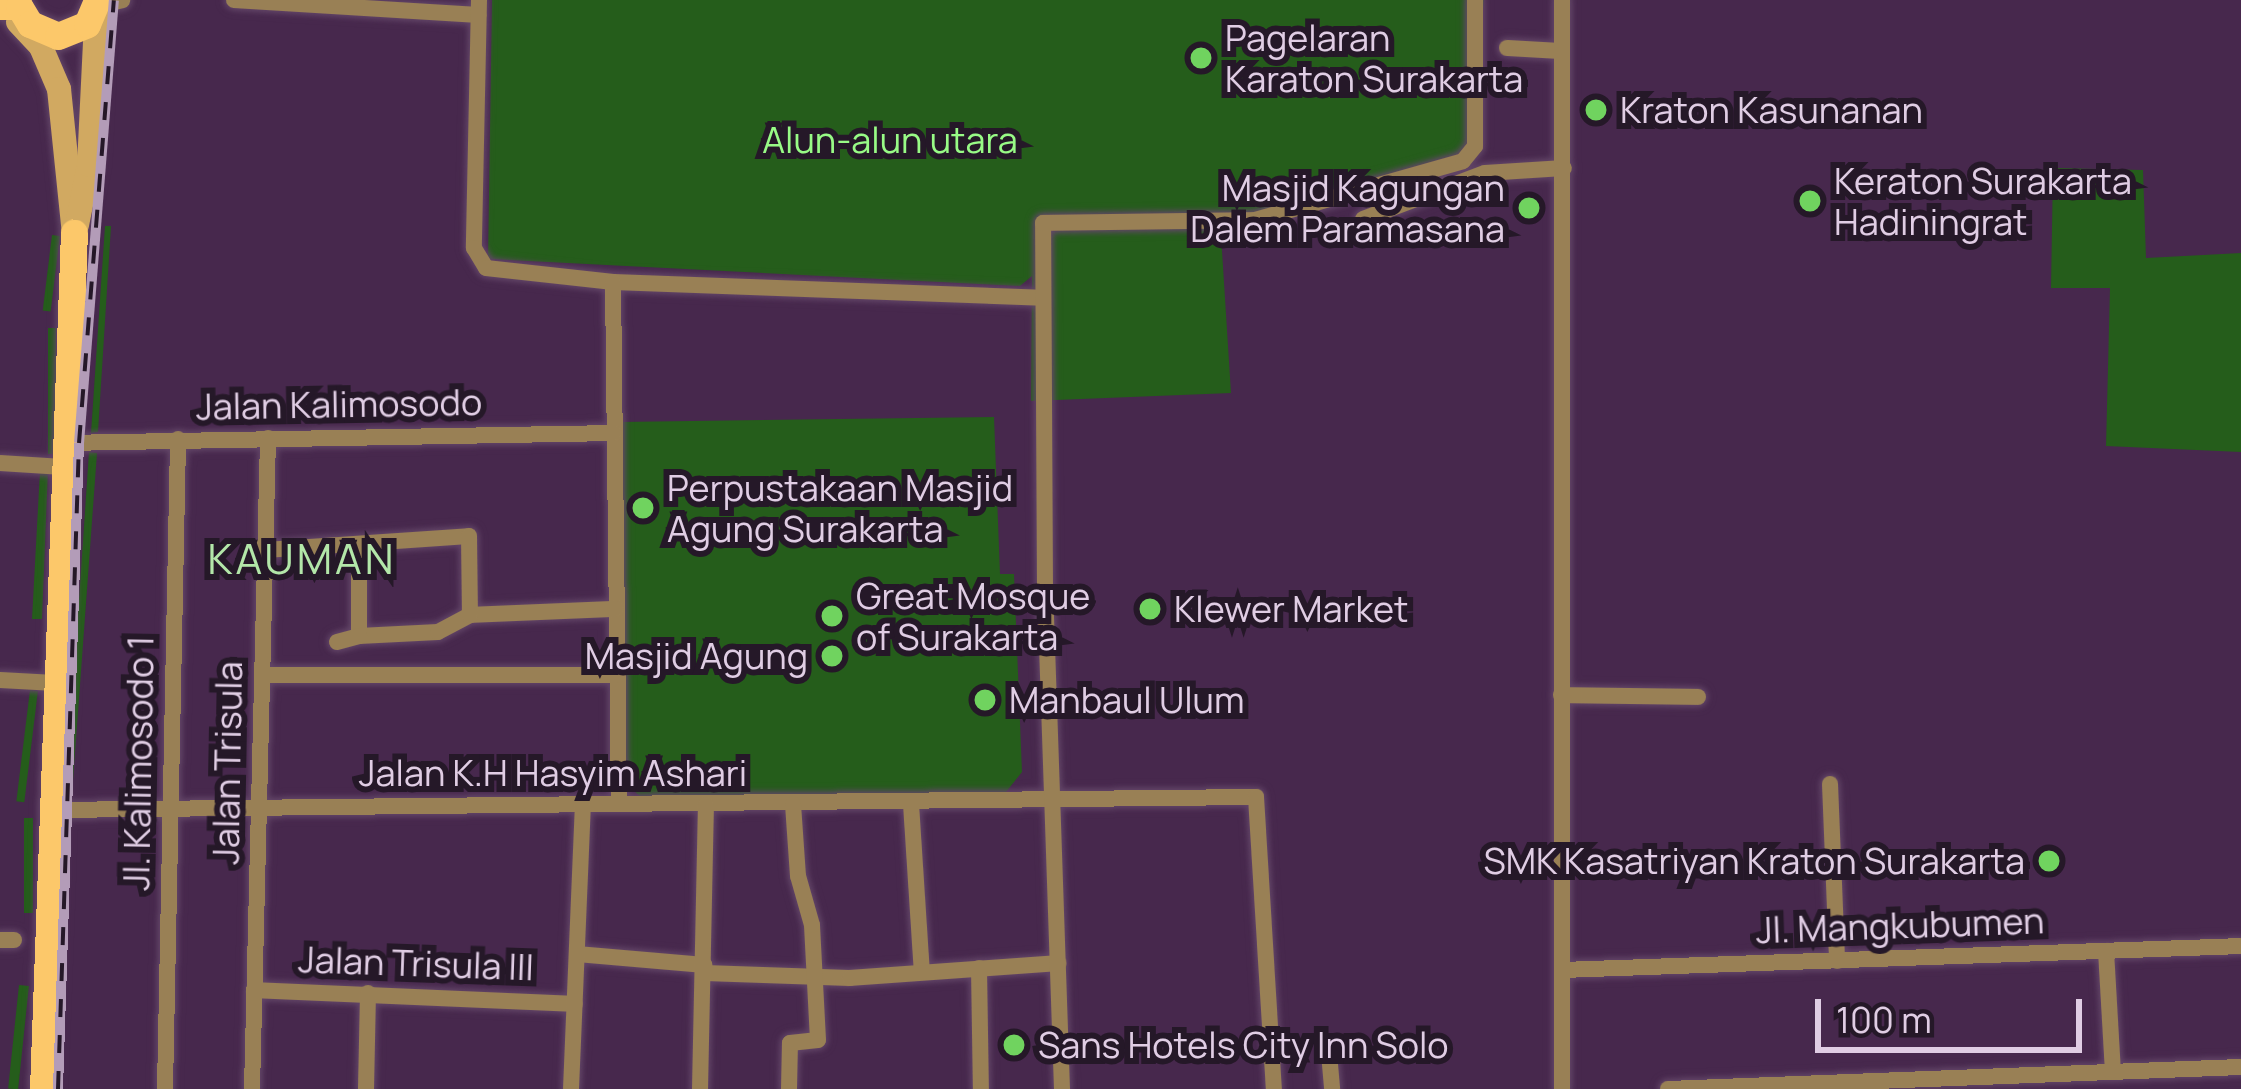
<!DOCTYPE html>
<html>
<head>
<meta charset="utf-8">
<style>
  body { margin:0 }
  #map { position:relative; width:2241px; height:1089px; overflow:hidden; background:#47284d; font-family:Manrope,sans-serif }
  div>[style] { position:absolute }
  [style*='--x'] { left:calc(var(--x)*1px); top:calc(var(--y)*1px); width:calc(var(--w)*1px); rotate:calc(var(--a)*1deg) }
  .green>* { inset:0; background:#255d1b; transform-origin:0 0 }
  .roads { filter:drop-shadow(0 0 3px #634668) drop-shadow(0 0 3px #634668) }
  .minor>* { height:16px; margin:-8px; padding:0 8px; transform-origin:8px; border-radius:8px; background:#998055 }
  .secondary>* { height:24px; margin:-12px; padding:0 12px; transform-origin:12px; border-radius:12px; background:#d1a961 }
  .primary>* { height:27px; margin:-13.5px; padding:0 13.5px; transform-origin:13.5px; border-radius:13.5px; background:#fcc86a }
  .rail>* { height:10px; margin-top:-5px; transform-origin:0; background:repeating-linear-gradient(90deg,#251828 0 18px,#b39cb8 0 36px); box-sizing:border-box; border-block:3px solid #b39cb8 }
  .dots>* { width:33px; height:33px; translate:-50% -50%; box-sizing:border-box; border:6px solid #251828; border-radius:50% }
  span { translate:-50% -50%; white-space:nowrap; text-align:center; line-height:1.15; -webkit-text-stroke:12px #251828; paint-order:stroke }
  .poi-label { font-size:36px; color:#e0cde4 }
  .left { translate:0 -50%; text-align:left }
  .right { translate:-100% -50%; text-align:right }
  .park-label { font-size:36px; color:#98fb86 }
  .street-label { font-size:36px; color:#e0cde4 }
  .quarter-label { font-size:42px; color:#b3e7a9; letter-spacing:3px }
  .scale { position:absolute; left:1815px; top:999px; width:267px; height:54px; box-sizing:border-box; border:6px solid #e0cde4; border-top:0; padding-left:15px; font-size:36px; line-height:42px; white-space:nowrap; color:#e0cde4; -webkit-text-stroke:9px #251828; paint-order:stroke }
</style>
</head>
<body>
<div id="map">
  <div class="green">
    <i style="clip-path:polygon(492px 0,1484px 0,1469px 157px,1398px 186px,1221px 235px,1231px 393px,1031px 401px,1032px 276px,1020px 286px,488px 259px)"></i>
    <i style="clip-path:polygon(2053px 168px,2143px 170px,2146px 258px,2241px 253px,2241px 452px,2106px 446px,2110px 288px,2051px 288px)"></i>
    <i style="clip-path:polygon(105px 226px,111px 226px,98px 432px,91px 433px)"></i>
    <i style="left:52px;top:235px;width:8px;height:76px;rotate:7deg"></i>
    <i style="left:48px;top:328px;width:8px;height:126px"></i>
    <i style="clip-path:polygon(994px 417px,1000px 574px,1014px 574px,1022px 772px,1006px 792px,645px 801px,620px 778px,619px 422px)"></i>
    <i style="clip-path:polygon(89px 452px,97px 453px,72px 794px,66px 793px)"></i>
    <i style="clip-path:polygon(40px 471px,48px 471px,42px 619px,32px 619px)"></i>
    <i style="left:30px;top:690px;width:8px;height:112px;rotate:7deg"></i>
    <i style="left:24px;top:818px;width:9px;height:95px"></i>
    <i style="left:19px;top:985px;width:10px;height:104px;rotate:6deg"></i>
  </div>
  <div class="roads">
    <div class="minor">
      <i style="--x:234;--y:0;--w:245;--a:3.5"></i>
      <i style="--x:479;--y:0;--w:248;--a:91.2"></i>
      <i style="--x:474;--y:248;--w:23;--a:59"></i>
      <i style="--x:486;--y:268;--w:128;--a:6.3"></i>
      <i style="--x:613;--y:282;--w:429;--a:2.1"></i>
      <i style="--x:97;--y:6;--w:26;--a:-13"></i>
      <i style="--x:1507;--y:48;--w:54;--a:3.2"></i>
      <i style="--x:1363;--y:219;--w:130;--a:-20.7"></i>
      <i style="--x:1485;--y:173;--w:79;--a:-3.6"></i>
      <i style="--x:613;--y:282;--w:522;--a:89.34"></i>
      <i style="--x:64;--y:443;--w:550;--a:-1.04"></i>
      <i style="--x:0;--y:463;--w:63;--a:3.6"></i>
      <i style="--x:359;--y:544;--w:92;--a:90"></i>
      <i style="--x:359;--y:636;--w:79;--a:-2.9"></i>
      <i style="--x:438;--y:632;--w:36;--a:-28"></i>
      <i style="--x:470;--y:615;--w:146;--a:-2.4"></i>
      <i style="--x:265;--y:550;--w:204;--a:-3.9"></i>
      <i style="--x:469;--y:536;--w:79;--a:89.3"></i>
      <i style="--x:337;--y:642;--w:23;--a:-15"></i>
      <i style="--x:262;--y:675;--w:355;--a:0"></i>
      <i style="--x:0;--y:680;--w:55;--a:3.1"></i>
      <i style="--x:1561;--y:695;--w:137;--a:0.8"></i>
      <i style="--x:1830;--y:784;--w:177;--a:87.7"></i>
      <i style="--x:911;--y:804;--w:168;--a:86.3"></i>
      <i style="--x:52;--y:810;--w:1204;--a:-0.62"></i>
      <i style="--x:1256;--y:797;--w:293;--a:86.5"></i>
      <i style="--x:0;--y:940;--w:14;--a:0"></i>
      <i style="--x:2106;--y:951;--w:121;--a:86.7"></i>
      <i style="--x:577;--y:954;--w:128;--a:4.9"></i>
      <i style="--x:979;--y:968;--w:121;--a:89.1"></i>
      <i style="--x:1562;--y:970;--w:679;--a:-2.02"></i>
      <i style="--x:705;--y:973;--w:145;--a:2"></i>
      <i style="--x:850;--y:978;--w:209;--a:-4.1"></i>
      <i style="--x:254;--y:990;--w:321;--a:2.5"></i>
      <i style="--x:1329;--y:1053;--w:36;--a:85"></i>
      <i style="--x:165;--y:1089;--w:650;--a:-88.85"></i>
      <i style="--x:252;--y:1089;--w:651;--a:-88.59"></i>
      <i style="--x:366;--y:1089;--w:96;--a:-88.8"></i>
      <i style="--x:571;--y:1089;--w:285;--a:-87.6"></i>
      <i style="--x:700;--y:1089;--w:284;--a:-88.8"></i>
      <i style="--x:789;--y:1089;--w:46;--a:-88.8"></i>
      <i style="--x:790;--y:1043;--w:28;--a:-6"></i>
      <i style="--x:818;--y:1040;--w:115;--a:-93"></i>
      <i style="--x:812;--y:925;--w:51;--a:-105.9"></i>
      <i style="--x:798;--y:876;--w:72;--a:-94"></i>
      <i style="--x:1062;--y:1089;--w:501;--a:-91.94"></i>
      <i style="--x:1045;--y:588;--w:365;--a:-90.3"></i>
      <i style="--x:1043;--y:223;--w:212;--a:-0.8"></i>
      <i style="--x:1255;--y:220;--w:216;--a:-15.8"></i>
      <i style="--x:1463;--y:161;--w:19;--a:-51"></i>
      <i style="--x:1475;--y:146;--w:146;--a:-90"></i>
      <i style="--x:1562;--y:1089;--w:1089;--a:-90"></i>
      <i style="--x:1668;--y:1089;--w:573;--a:-2.2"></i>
    </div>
    <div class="secondary">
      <i style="--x:18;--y:22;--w:34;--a:47"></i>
      <i style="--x:41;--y:47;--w:46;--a:66.8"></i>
      <i style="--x:59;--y:89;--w:145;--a:84.1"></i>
      <i style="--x:77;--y:225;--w:61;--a:-78.7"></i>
      <i style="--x:89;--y:165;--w:165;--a:-87.2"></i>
    </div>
    <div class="primary">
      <i style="--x:0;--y:6;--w:19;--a:0"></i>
      <i style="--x:19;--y:6;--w:21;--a:59"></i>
      <i style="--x:30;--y:24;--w:30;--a:23"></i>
      <i style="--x:58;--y:36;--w:31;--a:-22"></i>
      <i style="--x:87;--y:24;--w:26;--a:-67"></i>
      <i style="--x:43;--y:1089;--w:857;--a:-87.93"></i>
    </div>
  </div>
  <div class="rail">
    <i style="--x:58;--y:1089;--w:646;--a:-88.14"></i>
    <i style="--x:79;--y:443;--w:444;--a:-85.5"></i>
  </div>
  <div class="dots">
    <i style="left:1201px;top:58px;background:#70d35f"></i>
    <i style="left:1596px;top:110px;background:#70d35f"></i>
    <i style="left:1810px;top:201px;background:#70d35f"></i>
    <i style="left:1529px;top:208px;background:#70d35f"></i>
    <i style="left:643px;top:508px;background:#70d35f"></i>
    <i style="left:1150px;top:609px;background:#70d35f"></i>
    <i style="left:832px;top:616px;background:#70d35f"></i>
    <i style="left:832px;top:656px;background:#70d35f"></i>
    <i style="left:985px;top:700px;background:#70d35f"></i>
    <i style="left:2049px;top:861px;background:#70d35f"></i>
    <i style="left:1014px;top:1045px;background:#70d35f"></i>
  </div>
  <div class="poi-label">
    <span class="left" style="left:1225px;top:58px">Pagelaran<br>Karaton Surakarta</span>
    <span class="left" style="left:1620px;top:110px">Kraton Kasunanan</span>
    <span class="left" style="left:1834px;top:201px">Keraton Surakarta<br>Hadiningrat</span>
    <span class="right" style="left:1505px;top:208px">Masjid Kagungan<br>Dalem Paramasana</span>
    <span class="left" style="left:667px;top:508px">Perpustakaan Masjid<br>Agung Surakarta</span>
    <span class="left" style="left:856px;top:616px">Great Mosque<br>of Surakarta</span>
    <span class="left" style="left:1174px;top:609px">Klewer Market</span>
    <span class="right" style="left:808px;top:656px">Masjid Agung</span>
    <span class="left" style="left:1009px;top:700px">Manbaul Ulum</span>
    <span class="right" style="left:2025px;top:861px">SMK Kasatriyan Kraton Surakarta</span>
    <span class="left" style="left:1038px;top:1045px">Sans Hotels City Inn Solo</span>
  </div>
  <div class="park-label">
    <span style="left:890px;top:140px">Alun-alun utara</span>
  </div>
  <div class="street-label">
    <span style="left:339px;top:404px;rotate:-1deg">Jalan Kalimosodo</span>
    <span style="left:138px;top:763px;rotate:-89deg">Jl. Kalimosodo 1</span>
    <span style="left:227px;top:763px;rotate:-89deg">Jalan Trisula</span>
    <span style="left:553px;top:773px">Jalan K.H Hasyim Ashari</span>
    <span style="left:1900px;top:925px;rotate:-2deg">Jl. Mangkubumen</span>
    <span style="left:416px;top:963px;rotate:2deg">Jalan Trisula III</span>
  </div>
  <div class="quarter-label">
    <span style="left:302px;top:558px">KAUMAN</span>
  </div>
  <div class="scale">100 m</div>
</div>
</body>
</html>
